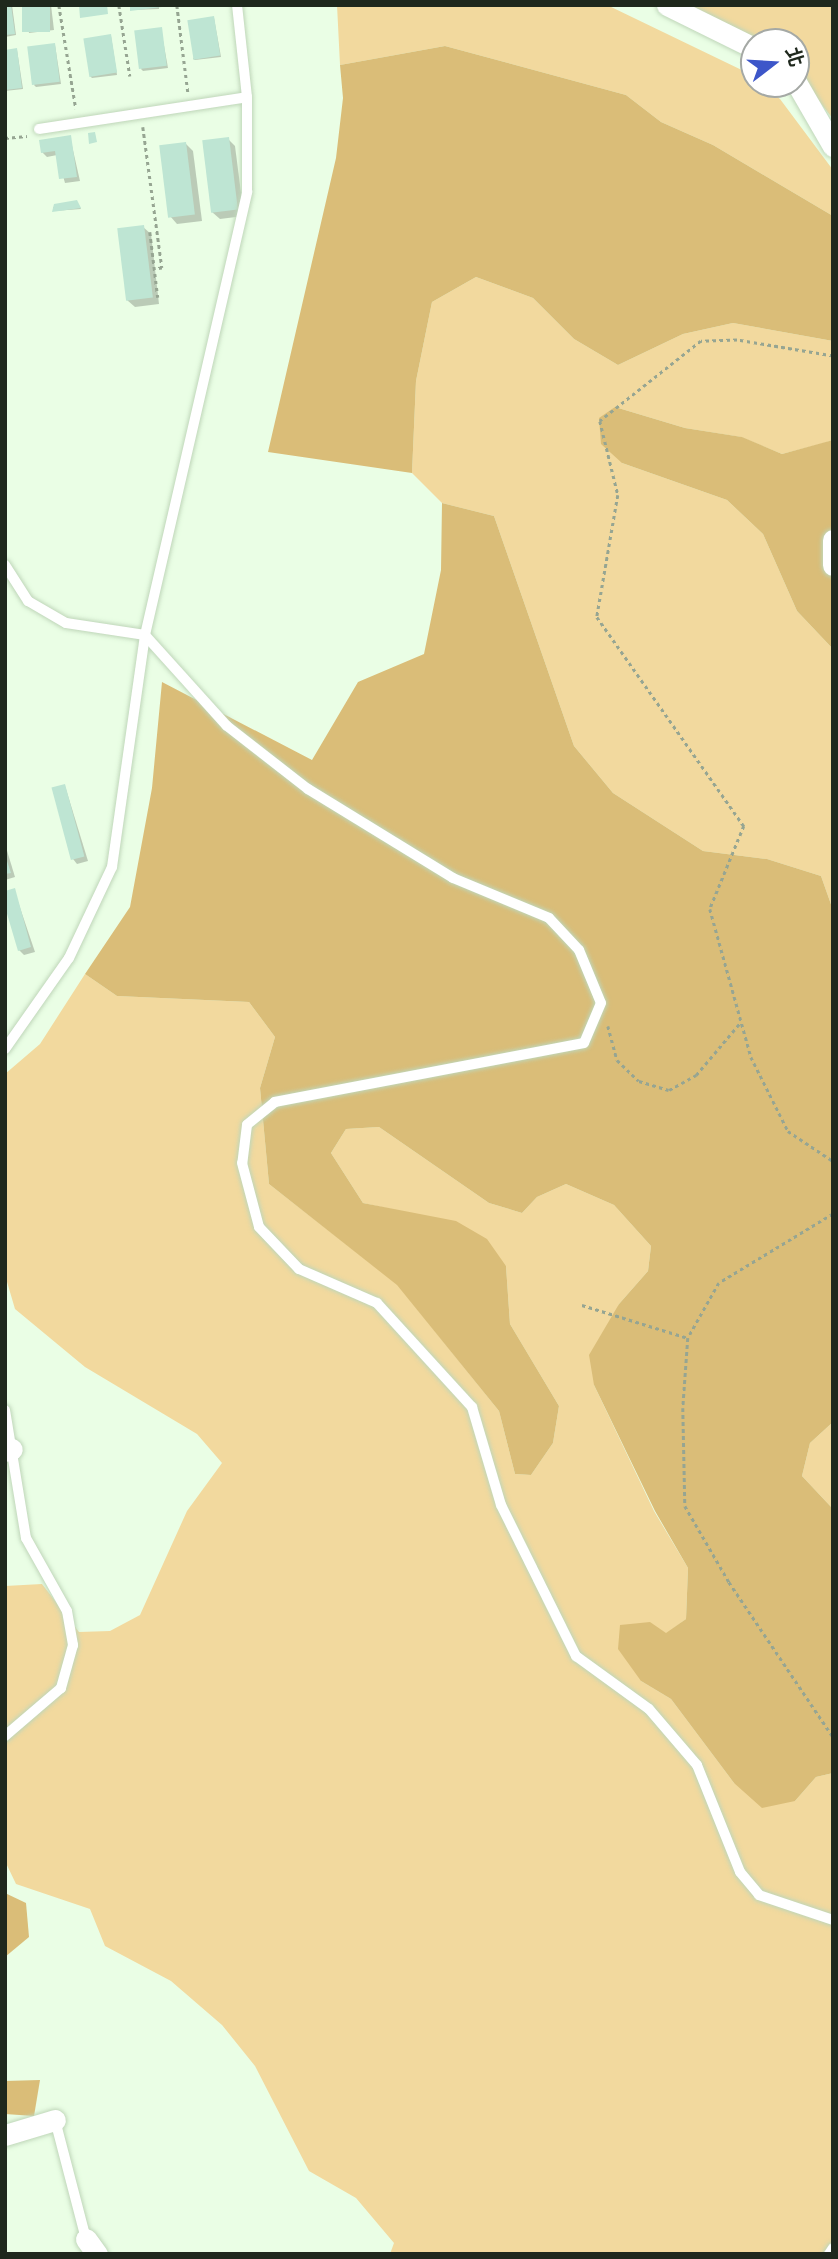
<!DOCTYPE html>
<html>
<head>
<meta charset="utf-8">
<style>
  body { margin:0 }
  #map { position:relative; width:838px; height:2259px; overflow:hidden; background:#eafee5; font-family:Spectral,"Noto Sans TC",serif }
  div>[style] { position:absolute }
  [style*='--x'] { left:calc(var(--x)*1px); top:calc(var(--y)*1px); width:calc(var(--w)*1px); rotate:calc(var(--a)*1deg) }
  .green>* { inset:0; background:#f2d99e }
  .forest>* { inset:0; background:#dabd78 }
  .shadow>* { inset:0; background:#0003 }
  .building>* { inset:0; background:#bee5d3; transform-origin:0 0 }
  .path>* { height:2.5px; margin-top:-1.25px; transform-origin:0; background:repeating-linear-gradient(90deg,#96a592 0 3.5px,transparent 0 7px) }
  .roads { filter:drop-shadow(0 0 2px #bfd6b9) drop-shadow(0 0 2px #bfd6b9) }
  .service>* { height:10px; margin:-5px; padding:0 5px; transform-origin:5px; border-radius:5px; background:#fff }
  .minor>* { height:21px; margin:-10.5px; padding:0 10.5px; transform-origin:10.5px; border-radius:10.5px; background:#fff }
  span { translate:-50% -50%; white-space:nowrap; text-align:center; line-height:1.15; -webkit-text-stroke:5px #fff; paint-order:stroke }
  .frame { position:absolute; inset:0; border:7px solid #1f281d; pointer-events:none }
  .north { position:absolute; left:740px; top:28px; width:70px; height:70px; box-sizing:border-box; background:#fff; border:2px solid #a5a9a5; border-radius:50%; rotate:73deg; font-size:19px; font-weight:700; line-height:28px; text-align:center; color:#1f281d }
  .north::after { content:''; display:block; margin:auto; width:24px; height:32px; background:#3d56c9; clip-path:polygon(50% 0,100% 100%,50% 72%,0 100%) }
</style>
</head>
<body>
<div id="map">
  <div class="green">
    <i style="clip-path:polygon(337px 5px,607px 5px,750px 74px,754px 84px,762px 84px,780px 99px,833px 170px,833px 216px,713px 145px,661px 122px,626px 95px,445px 46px,340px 65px)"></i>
    <i style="clip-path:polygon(682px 5px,833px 5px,833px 119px,796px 71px,796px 42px,754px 42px)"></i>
    <i style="clip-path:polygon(476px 277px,533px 298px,574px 339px,618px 365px,683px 334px,733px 323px,833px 341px,833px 440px,824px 443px,782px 454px,741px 437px,685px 428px,615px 407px,622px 463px,727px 500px,763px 534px,797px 611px,833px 649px,833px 910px,821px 876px,767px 859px,703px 851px,613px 793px,574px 746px,494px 516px,442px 503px,412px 473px,416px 381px,432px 302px)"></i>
    <i style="clip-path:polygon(85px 974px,117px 996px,249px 1002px,275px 1037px,260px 1088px,269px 1184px,397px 1284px,499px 1411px,515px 1474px,531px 1475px,553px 1443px,559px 1406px,510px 1324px,506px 1266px,400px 1211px,363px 1203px,331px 1153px,346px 1129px,379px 1127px,489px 1203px,522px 1213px,537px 1197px,566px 1184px,614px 1205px,651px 1246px,648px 1271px,619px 1304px,594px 1385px,654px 1511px,688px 1568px,686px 1619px,666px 1634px,641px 1681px,671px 1699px,734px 1783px,795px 1801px,816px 1777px,833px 1773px,833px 2254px,390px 2254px,394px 2243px,356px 2198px,309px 2171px,255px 2066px,222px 2025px,171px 1981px,105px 1946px,90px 1909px,16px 1884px,5px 1861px,5px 1586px,42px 1584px,79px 1632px,110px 1631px,140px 1615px,187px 1511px,222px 1463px,197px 1434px,85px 1367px,15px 1309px,5px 1275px,5px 1074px,40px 1044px)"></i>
    <i style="clip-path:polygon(833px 1422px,833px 1509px,802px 1476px,810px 1443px)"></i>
  </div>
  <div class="forest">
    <i style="clip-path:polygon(445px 46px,626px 95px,661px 122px,713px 145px,833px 216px,833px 341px,733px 323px,683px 334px,618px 365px,574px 339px,533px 298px,476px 277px,432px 302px,416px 381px,412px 473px,268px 452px,336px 158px,343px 98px,340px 65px)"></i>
    <i style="clip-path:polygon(615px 407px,685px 428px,742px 437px,782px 454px,833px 440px,833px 649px,797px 611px,763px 534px,727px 500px,622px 463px,601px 444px,599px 418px)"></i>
    <i style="clip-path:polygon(442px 503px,494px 516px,574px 746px,613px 793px,703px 851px,767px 859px,821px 876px,833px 910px,833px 1422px,810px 1443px,802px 1476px,833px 1509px,833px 1773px,816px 1777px,795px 1801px,762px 1808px,734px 1783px,671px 1699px,641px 1681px,618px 1649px,620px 1625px,650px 1622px,666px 1633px,686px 1619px,688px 1568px,655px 1511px,594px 1385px,589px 1355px,619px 1304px,648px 1271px,651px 1246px,614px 1205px,566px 1184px,537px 1197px,522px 1213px,489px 1203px,379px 1127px,346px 1129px,331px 1153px,363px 1203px,456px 1221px,487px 1239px,506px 1266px,510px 1324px,559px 1406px,553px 1443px,531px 1475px,515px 1474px,499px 1411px,397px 1285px,269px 1184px,260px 1088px,275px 1037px,249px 1002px,117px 996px,85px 974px,130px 907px,152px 788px,162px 682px,312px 760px,358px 682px,424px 654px,441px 570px)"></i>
    <i style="clip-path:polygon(5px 1893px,26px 1903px,29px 1937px,5px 1957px)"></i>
    <i style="clip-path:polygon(40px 2080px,34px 2116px,5px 2114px,5px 2081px)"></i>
  </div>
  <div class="shadow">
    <i style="clip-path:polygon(5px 5px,12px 5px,16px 35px,5px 37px)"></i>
    <i style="clip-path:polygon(23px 5px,51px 5px,54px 30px,29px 33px)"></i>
    <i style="clip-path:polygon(159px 5px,159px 9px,132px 10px)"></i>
    <i style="clip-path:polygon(214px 18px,221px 57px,195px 60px,193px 59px)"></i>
    <i style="clip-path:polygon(161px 29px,168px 68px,143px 71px,141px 69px)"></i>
    <i style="clip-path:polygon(111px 36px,117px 75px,92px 78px,90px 76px)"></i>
    <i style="clip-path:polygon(55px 45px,61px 84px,36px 87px,34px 85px)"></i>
    <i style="clip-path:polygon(17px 50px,23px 89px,5px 91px,5px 52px)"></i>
    <i style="clip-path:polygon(70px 137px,80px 181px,65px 183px,57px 155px,47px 157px,42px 152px)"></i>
    <i style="clip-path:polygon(228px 139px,235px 146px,244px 216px,220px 219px,212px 212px)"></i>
    <i style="clip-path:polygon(186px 144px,193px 151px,202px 221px,177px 224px,170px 216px)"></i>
    <i style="clip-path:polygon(77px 202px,81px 209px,54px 211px,53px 207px)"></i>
    <i style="clip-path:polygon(143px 227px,151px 234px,159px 304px,135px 307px,127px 300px)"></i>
    <i style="clip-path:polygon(65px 786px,88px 861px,77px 864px,73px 859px)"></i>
    <i style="clip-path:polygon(5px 844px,15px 877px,5px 880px)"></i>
    <i style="clip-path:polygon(14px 890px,35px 952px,24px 955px,19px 950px)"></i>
  </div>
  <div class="building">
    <i style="clip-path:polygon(5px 5px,11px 5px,15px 34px,5px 35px)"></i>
    <i style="left:22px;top:5px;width:28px;height:27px"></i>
    <i style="clip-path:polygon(79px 5px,107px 5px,108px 14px,80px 18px)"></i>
    <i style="clip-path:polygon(130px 5px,162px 5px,162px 7px,130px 11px)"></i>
    <i style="left:214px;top:16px;width:40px;height:27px;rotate:81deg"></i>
    <i style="left:162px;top:27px;width:39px;height:28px;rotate:83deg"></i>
    <i style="left:111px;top:34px;width:39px;height:28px;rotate:81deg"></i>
    <i style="left:55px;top:43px;width:39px;height:28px;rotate:83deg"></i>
    <i style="clip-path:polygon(17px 48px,22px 88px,5px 90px,5px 50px)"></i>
    <i style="clip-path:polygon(95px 132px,97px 142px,89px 144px,88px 133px)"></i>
    <i style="clip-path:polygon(71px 135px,77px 177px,59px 179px,55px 151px,41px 153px,39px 140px)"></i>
    <i style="left:229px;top:137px;width:73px;height:27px;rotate:83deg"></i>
    <i style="left:186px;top:142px;width:73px;height:27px;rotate:83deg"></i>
    <i style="clip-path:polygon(77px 200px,81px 208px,52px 212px,54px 204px)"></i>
    <i style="left:144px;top:225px;width:73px;height:27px;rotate:83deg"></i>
    <i style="left:65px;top:784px;width:75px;height:14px;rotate:75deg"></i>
    <i style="clip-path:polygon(5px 855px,11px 873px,5px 874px)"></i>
    <i style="clip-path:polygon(15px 888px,31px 947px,18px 951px,5px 907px,5px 891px)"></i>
  </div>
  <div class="path">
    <i style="--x:59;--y:5;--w:105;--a:80.7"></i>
    <i style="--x:119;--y:5;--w:72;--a:81.2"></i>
    <i style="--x:177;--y:5;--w:88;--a:82.8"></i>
    <i style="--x:143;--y:127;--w:142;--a:82.3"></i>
    <i style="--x:162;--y:268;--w:8;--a:173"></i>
    <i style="--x:5;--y:138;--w:22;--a:-5"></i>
    <i style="--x:150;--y:232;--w:66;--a:83.1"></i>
    <i style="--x:833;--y:356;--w:97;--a:-170.5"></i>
    <i style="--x:737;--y:340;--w:36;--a:178"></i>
    <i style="--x:701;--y:341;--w:129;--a:141.6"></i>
    <i style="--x:600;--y:421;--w:76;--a:76.3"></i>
    <i style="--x:618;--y:495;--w:124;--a:99.8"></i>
    <i style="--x:597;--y:617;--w:256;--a:54.9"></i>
    <i style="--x:744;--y:826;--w:90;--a:112.3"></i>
    <i style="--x:710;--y:909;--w:154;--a:74.5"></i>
    <i style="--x:751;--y:1057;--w:83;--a:63.4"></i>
    <i style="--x:788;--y:1131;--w:54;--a:33.7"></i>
    <i style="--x:608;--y:1026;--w:35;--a:75"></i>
    <i style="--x:617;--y:1060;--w:30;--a:44"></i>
    <i style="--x:639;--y:1081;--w:31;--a:17"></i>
    <i style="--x:669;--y:1090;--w:31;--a:-29"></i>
    <i style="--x:696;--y:1075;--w:68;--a:-49.8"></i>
    <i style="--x:833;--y:1214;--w:133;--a:148.8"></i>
    <i style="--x:719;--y:1283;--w:63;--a:119.4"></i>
    <i style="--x:688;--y:1338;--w:70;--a:94.1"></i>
    <i style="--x:683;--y:1408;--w:98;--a:88.8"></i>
    <i style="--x:685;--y:1506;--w:88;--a:59.9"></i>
    <i style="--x:729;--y:1582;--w:187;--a:56.1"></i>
    <i style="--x:582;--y:1305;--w:111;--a:17.3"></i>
  </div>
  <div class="roads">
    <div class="service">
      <i style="--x:39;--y:129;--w:210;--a:-8.7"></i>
      <i style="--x:5;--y:565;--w:43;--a:57.4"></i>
      <i style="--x:28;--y:601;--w:44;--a:30.1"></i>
      <i style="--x:66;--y:623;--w:80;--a:8.6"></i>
      <i style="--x:145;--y:635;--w:122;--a:48"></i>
      <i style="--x:227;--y:726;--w:103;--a:37.9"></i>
      <i style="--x:308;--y:789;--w:170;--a:31.5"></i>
      <i style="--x:453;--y:878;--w:104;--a:22.6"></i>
      <i style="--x:549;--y:918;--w:44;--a:46.8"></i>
      <i style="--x:579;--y:950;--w:57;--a:67.5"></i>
      <i style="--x:601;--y:1003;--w:43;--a:113"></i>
      <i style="--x:584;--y:1043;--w:315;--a:169.2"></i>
      <i style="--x:275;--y:1102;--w:36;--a:141"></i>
      <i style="--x:247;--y:1125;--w:38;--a:97"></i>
      <i style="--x:242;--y:1163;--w:66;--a:75.1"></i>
      <i style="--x:259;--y:1227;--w:58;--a:46.4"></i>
      <i style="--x:299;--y:1269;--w:85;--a:23.6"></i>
      <i style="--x:377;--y:1303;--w:141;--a:47.6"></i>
      <i style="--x:472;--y:1407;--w:102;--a:73.5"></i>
      <i style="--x:501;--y:1505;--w:169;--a:63.6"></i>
      <i style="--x:576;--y:1656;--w:90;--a:36"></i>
      <i style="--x:649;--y:1709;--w:74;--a:49.4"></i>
      <i style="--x:697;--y:1765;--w:115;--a:68.1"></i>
      <i style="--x:740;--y:1872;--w:30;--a:50"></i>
      <i style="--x:759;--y:1895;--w:78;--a:18.7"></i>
      <i style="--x:5;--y:1049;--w:111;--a:-54.9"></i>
      <i style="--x:69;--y:958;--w:101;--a:-64.7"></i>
      <i style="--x:112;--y:867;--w:234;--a:-81.9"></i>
      <i style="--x:145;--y:635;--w:455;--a:-77"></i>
      <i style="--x:247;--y:192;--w:95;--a:-90"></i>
      <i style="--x:247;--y:97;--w:93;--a:-96.2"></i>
      <i style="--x:5;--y:1410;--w:130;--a:80.7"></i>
      <i style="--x:26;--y:1538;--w:84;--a:60.7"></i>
      <i style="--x:67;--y:1611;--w:35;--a:80"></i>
      <i style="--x:73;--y:1645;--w:45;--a:105.6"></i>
      <i style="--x:61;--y:1688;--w:74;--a:139.4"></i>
      <i style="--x:55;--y:2120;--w:123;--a:75.4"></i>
      <i style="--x:829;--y:2254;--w:7;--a:-56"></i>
    </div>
    <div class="minor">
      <i style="--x:667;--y:5;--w:97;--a:26.3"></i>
      <i style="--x:796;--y:82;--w:74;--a:60"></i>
      <i style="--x:833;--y:540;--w:25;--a:90"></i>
      <i style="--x:5;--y:1451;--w:7;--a:-16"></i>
      <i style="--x:5;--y:2135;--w:52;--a:-16.7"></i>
      <i style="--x:86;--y:2239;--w:19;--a:54"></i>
    </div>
  </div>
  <div class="frame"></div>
  <div class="north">北</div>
</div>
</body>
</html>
